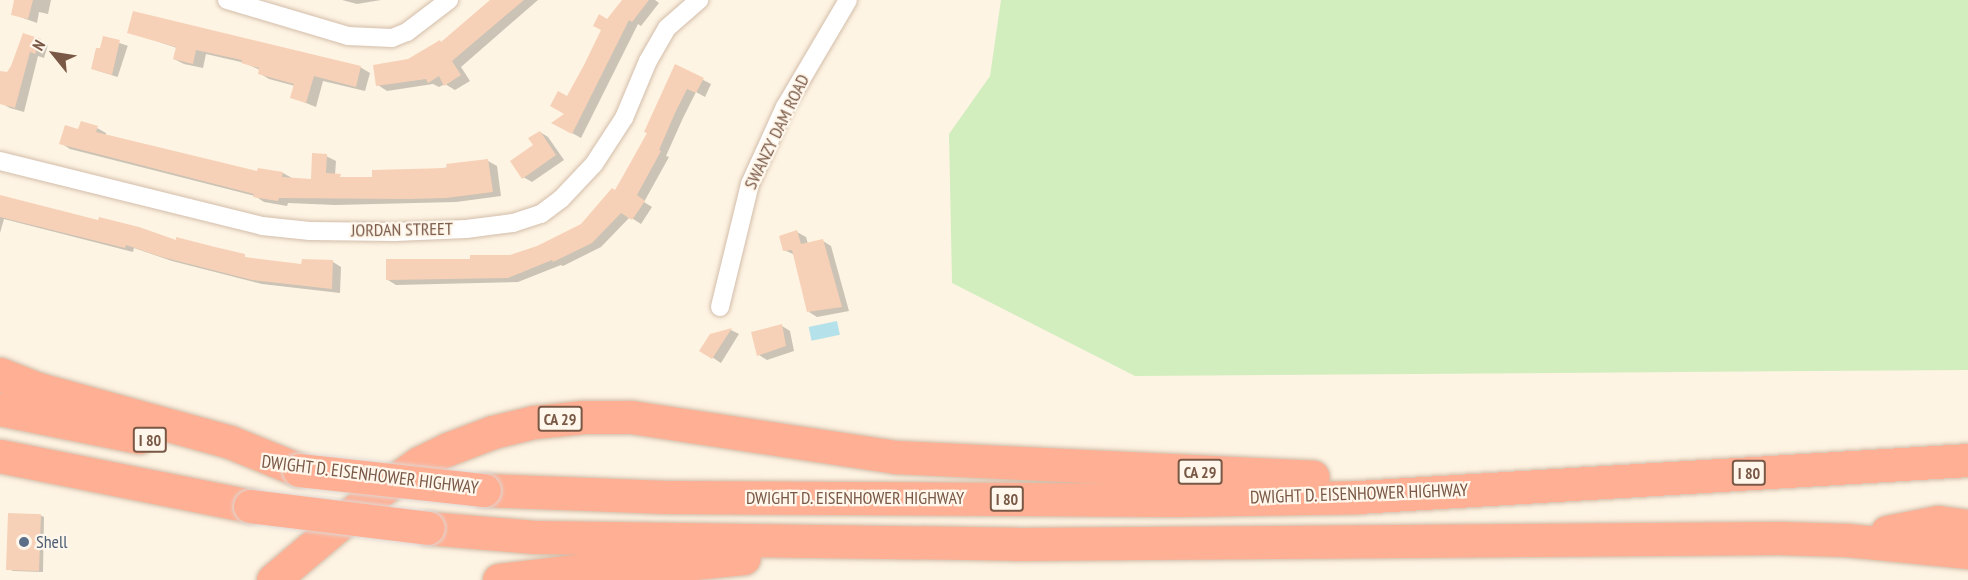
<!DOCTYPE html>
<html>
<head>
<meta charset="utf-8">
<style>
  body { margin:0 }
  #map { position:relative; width:1968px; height:580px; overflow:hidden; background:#fef4e3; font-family:"PT Sans Narrow",sans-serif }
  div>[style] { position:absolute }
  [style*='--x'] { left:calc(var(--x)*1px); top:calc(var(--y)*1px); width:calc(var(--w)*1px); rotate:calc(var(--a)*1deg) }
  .green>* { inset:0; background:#d2eebf }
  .water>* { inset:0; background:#b5e2ea; transform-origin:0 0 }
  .shadow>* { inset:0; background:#0003; transform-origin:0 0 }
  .building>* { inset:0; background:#f7d1b7; transform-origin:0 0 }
  .roads { filter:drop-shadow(0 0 2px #d3bdaa) drop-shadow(0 0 2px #d3bdaa) }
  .street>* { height:18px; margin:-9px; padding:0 9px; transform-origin:9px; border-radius:9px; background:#fff }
  .highway>* { height:33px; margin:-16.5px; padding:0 16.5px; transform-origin:16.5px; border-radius:16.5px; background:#ffaf93 }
  .bridges { filter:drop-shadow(0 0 2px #dfd7d3) drop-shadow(0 0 2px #dfd7d3) }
  .highway-bridge>* { height:33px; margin:-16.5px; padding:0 16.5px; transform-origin:16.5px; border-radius:16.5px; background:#ffaf93 }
  .dots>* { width:16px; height:16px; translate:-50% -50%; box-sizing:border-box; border:3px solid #fff7eb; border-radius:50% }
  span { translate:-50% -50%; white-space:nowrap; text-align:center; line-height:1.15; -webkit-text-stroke:4.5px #fff7eb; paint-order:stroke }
  .shield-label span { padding:2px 4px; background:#fff7eb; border:2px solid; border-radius:4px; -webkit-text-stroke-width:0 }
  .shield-label { font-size:16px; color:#795846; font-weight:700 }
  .street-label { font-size:18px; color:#795846 }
  .service-label { font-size:18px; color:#4e5e75 }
  .left { translate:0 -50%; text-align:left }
  .north { position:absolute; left:24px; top:24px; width:60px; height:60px; -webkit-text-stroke:4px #fff7eb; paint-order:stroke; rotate:300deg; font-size:16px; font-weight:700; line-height:24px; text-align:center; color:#795846 }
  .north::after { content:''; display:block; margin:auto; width:21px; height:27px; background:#795846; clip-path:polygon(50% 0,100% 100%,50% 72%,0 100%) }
</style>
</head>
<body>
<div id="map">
  <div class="green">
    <i style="clip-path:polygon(1001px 0,1968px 0,1968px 370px,1135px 376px,952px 283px,949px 134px,990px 76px)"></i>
  </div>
  <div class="water">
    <i style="left:837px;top:321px;width:14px;height:29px;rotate:78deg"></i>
  </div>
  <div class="shadow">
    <i style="clip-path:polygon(16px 0,51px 0,48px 14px,39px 12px,37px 23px,12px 14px)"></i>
    <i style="clip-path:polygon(342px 0,381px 0,357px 4px)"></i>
    <i style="clip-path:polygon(492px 0,538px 0,461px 67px,470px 81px,455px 90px,445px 84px,439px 87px,433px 84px,387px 91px,378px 85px,409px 61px,442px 43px)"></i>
    <i style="clip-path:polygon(624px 0,655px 0,659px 3px,641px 26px,638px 24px,581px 138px,554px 123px,566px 114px,568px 98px,608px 21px)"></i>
    <i style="clip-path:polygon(129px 32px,360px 67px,370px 73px,365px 91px,323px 81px,316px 107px,291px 97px,295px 86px,269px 79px,259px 73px,260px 70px,245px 63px,206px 54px,203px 68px,184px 64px,174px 59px,177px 48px)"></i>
    <i style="left:104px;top:38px;width:25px;height:33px;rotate:18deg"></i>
    <i style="clip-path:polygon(40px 40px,48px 45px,44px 58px,38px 56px,24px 112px,10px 108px,1px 103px,0 72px,8px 74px)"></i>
    <i style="clip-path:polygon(676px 66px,711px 84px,705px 97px,696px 92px,683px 118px,666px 156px,669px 157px,644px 202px,652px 207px,641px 224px,630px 217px,601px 247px,563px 266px,561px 265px,518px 282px,396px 285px,388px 280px,471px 260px,510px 257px,537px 248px,582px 225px,615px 191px,649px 132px)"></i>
    <i style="clip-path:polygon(97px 128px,106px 133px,106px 136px,259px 173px,283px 173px,292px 178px,312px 180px,326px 156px,336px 161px,335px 175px,346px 179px,373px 179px,488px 161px,497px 166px,501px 196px,456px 202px,335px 205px,288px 203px,287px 206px,264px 202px,255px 196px,70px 149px,61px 143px,79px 131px)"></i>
    <i style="clip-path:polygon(540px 132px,548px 137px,564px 160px,532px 182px,523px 177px)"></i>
    <i style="clip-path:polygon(0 196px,251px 260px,303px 266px,333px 262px,341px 267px,340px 293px,262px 284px,172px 261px,134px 248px,133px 252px,4px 219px,0 233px)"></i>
    <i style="clip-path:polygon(797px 232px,806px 237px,808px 244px,823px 241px,831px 246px,849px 311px,817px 317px,809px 312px,795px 255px,784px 250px)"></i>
    <i style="clip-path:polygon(782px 326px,790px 331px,794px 351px,767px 360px,759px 355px)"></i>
    <i style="clip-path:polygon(731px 330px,739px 334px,721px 363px,701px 350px,711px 335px)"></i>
    <i style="clip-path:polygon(40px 515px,44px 517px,43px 572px,13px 571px,9px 569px)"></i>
  </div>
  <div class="building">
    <i style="clip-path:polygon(14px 0,33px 0,28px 19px,11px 15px)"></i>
    <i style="clip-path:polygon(490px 0,524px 0,452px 61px,461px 75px,444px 86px,439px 76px,428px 83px,426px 79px,376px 86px,373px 65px,408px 59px,440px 40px,441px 42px)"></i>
    <i style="clip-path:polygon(622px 0,649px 0,632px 22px,629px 20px,572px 134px,551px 123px,564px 114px,550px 106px,558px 91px,567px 96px,584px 65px,601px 30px,593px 26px,599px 14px,607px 19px)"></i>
    <i style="clip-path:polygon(133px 11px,361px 66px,356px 87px,314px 76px,306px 103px,290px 98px,294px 84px,258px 74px,259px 68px,241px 63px,242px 60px,196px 50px,193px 64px,173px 59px,176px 47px,127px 33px)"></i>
    <i style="clip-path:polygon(23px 33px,41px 39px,35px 54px,30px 52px,15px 108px,0 104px,0 71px,7px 72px,11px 66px)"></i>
    <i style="clip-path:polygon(103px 36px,120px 40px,112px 75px,91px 69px,96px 48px,100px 48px)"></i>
    <i style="clip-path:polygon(675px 64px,704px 78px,696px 93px,687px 89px,675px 113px,659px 150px,661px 151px,637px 195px,645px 201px,632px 220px,621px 213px,592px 243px,553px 262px,552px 260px,508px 278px,386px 280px,386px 259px,470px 259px,470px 255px,510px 255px,537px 246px,581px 224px,612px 188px,615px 190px,623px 176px,647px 133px,644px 132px)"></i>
    <i style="clip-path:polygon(81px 121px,98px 126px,96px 132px,257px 171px,258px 168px,283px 172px,282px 177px,311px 179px,312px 153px,327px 154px,326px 173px,341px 174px,340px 177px,372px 177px,372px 170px,447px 168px,446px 164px,488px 159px,493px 192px,446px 198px,409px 199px,279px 198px,278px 201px,253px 197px,254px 194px,59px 144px,65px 125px,78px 129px)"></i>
    <i style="clip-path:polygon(540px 131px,556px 155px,522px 179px,510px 161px,533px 145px,528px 138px)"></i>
    <i style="clip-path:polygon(0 195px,98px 220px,99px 217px,139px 227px,176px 240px,176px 237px,215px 247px,245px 254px,245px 257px,301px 264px,302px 259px,333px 260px,332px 289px,252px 280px,162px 257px,126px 245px,125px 248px,0 217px)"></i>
    <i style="clip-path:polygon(797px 230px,801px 244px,823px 239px,842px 307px,807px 312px,792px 250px,783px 251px,779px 236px)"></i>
    <i style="clip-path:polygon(782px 324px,786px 346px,757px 356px,751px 332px)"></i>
    <i style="clip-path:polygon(732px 328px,712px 359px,699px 351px,710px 334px)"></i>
    <i style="left:8px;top:513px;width:33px;height:57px;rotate:2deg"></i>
  </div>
  <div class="roads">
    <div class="street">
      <i style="--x:227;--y:0;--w:126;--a:16.6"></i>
      <i style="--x:348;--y:36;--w:44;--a:2.6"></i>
      <i style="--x:392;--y:38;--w:16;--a:-22"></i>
      <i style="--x:407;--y:32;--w:53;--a:-37.3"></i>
      <i style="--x:0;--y:161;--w:270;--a:13.9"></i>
      <i style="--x:262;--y:226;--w:48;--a:5.9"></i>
      <i style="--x:310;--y:231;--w:85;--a:0.7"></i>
      <i style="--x:395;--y:232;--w:71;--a:-2.4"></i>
      <i style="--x:466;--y:229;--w:47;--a:-7.3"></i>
      <i style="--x:513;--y:223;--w:29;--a:-18"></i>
      <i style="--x:541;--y:214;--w:25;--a:-37"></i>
      <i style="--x:561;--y:199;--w:48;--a:-46.7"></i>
      <i style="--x:594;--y:164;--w:55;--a:-56.9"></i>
      <i style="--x:624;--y:118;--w:62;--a:-67.2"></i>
      <i style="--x:648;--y:61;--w:38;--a:-60"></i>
      <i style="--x:667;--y:28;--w:43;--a:-41.2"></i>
      <i style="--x:720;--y:307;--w:127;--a:-76.3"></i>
      <i style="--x:750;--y:184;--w:85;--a:-65.6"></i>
      <i style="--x:785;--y:107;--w:124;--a:-59.5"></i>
    </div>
    <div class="highway">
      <i style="--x:0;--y:374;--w:41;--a:21.5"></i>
      <i style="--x:38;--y:389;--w:199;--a:15.4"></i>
      <i style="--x:230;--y:442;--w:74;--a:22.1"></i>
      <i style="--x:0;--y:409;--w:142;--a:11.4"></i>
      <i style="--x:0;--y:456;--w:255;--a:11.3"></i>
      <i style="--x:484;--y:490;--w:182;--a:2.2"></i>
      <i style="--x:666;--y:497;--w:511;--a:0.34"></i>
      <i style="--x:1177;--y:500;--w:181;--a:-0.9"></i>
      <i style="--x:1358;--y:497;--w:611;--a:-3.47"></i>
      <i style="--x:428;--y:528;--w:107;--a:4.8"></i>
      <i style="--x:535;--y:537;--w:481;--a:0.8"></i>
      <i style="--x:1016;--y:544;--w:763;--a:-0.45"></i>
      <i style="--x:1779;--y:538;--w:68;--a:1.7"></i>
      <i style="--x:1847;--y:540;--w:122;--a:5.7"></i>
      <i style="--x:1887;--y:532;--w:52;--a:-11.1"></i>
      <i style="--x:1938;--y:522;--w:30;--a:8"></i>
      <i style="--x:273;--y:580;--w:127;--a:-40.2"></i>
      <i style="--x:370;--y:498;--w:60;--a:-35.5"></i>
      <i style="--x:419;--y:463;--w:32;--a:-26"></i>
      <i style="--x:448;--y:449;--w:48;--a:-20.7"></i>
      <i style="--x:493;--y:432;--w:42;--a:-13.7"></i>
      <i style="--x:534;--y:422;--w:50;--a:-5.7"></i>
      <i style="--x:584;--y:417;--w:47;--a:0"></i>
      <i style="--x:631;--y:417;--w:268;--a:8.6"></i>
      <i style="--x:896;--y:457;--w:417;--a:2.7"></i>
      <i style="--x:499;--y:580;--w:101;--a:-6.8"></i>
      <i style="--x:599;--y:568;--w:67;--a:-1.7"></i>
      <i style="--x:666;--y:566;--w:78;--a:-5.9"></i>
    </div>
  </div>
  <div class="bridges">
    <div class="highway-bridge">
      <i style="--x:299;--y:470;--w:186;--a:6.2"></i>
      <i style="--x:250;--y:506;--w:179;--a:7"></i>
    </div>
  </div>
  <div class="dots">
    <i style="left:24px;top:542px;background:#5c6f8a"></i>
  </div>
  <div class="shield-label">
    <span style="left:560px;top:419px">CA 29</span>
    <span style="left:150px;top:440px">I 80</span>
    <span style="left:1200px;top:472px">CA 29</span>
    <span style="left:1749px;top:473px">I 80</span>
    <span style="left:1007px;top:499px">I 80</span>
  </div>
  <div class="street-label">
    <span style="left:777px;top:132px;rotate:-64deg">SWANZY DAM ROAD</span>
    <span style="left:402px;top:230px;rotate:-1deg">JORDAN STREET</span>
    <span style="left:370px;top:475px;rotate:7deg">DWIGHT D. EISENHOWER HIGHWAY</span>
    <span style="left:1359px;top:494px;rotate:-2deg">DWIGHT D. EISENHOWER HIGHWAY</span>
    <span style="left:855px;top:498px">DWIGHT D. EISENHOWER HIGHWAY</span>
  </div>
  <div class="service-label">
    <span class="left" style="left:36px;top:542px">Shell</span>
  </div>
  <div class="north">N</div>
</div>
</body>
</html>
